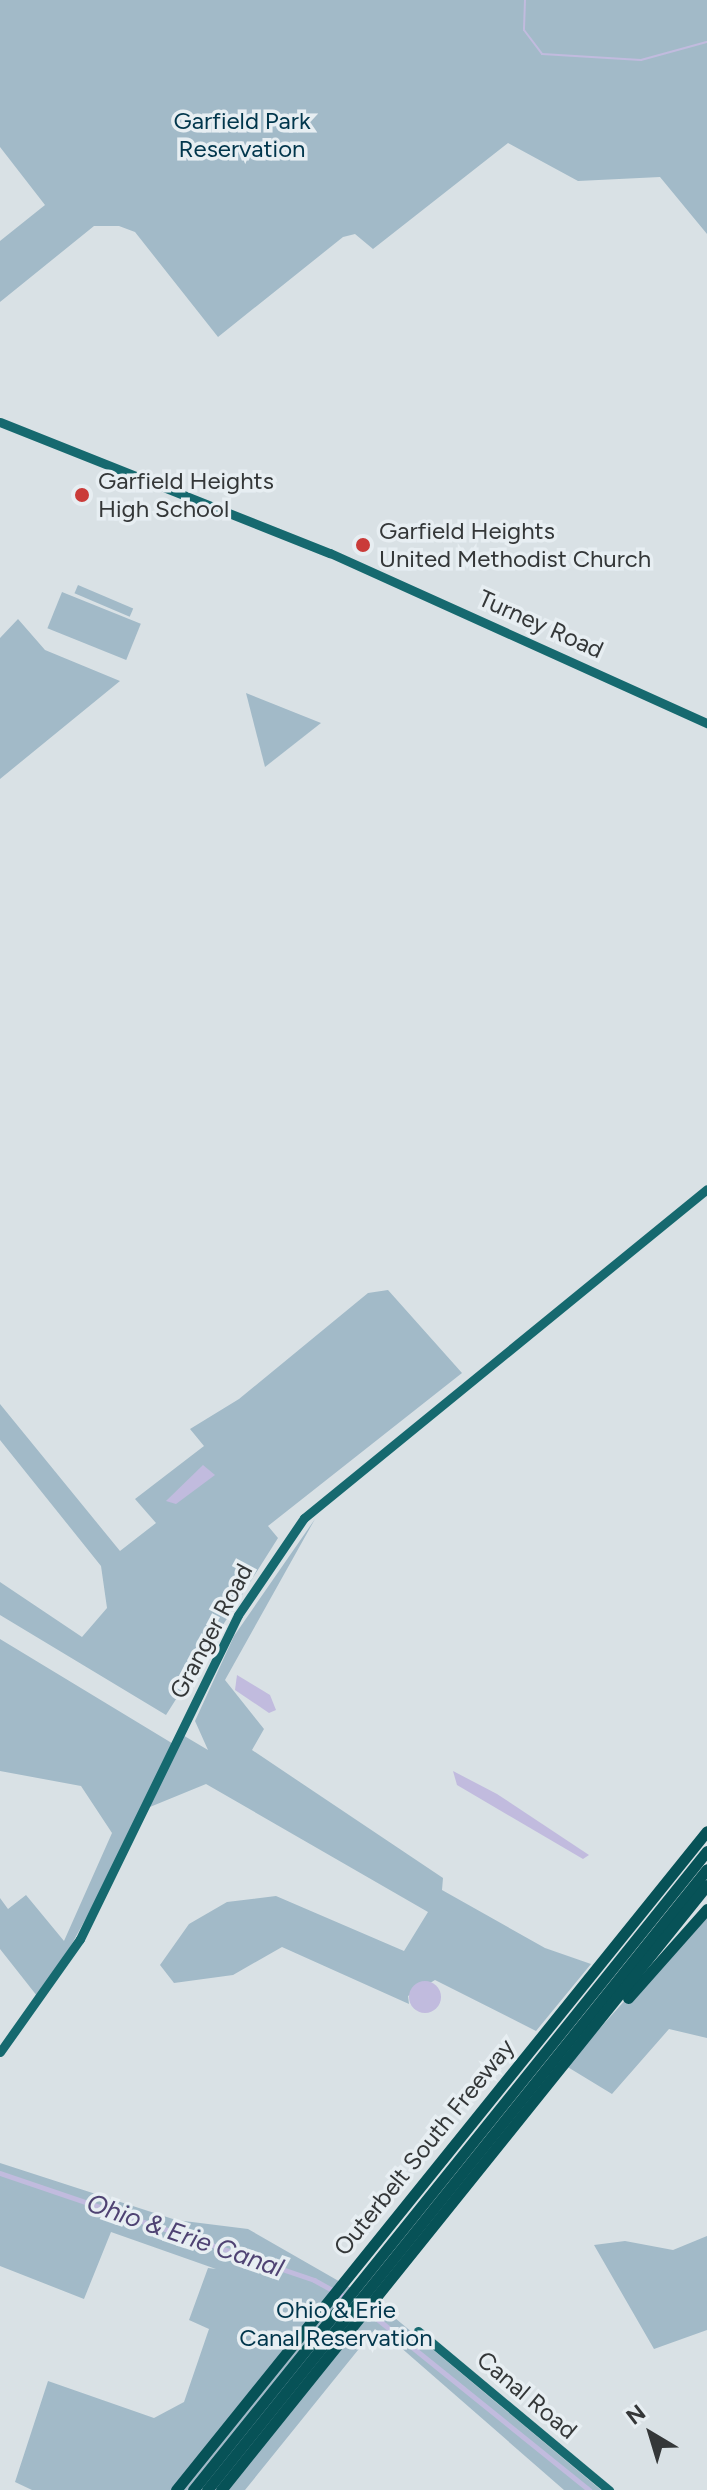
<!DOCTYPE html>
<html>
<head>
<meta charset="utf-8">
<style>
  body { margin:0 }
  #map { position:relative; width:707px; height:2490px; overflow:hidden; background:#d9e1e5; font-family:Figtree,sans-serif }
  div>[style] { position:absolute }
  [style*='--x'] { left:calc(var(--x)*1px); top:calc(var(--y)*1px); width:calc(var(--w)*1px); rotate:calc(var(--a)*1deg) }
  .green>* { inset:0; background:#a2bac8; transform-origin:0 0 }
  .water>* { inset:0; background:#c1bbde }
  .round { border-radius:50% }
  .stream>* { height:2px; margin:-1px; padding:0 1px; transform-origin:1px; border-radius:1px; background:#c1bbde }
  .canal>* { height:5px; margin:-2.5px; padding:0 2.5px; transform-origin:2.5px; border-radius:2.5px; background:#c1bbde }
  .major>* { height:9px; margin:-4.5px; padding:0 4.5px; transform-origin:4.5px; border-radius:4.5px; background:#16696f }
  .highway>* { height:11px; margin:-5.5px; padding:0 5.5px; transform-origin:5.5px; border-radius:5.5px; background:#075257 }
  .dots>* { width:22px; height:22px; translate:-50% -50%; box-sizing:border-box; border:4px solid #e7eef2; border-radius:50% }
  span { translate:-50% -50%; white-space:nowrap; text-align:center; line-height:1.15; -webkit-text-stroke:7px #e7eef2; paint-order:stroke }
  .park-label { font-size:24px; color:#01364c }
  .poi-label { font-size:24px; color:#343738 }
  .left { translate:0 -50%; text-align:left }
  .street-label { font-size:24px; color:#343738 }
  .water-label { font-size:26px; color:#4f4373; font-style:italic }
  .north { position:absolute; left:611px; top:2394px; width:80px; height:80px; -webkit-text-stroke:6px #e7eef2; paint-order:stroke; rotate:322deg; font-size:22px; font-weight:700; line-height:32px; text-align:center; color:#343738 }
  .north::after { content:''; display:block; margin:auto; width:28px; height:36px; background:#343738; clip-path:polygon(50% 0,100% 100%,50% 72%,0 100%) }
</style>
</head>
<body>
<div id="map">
  <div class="green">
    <i style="clip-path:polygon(0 0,707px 0,707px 234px,660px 177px,578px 181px,508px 143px,373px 249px,355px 234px,343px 237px,218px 337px,135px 232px,119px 226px,94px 226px,0 302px,0 241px,45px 205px,0 147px)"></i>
    <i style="left:78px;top:585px;width:60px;height:9px;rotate:23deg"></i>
    <i style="left:62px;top:592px;width:85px;height:39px;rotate:22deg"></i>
    <i style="clip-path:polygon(18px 619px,45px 650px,120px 681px,0 779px,0 638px)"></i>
    <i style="clip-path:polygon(246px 693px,321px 723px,265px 767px)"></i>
    <i style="clip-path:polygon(388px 1290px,462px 1373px,268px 1526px,278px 1538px,166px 1715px,0 1615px,0 1582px,82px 1637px,107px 1608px,101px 1566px,0 1440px,0 1404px,120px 1551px,156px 1523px,135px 1499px,204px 1446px,190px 1429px,239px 1399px,368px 1293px)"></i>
    <i style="clip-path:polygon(315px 1519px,225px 1680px,264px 1729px,252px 1750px,443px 1878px,442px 1890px,545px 1948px,591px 1964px,536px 2031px,435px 1980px,408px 1996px,409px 2004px,282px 1947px,233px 1975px,174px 1983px,160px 1965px,189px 1924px,227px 1902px,276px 1896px,404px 1951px,428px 1912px,206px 1784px,145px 1809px,41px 2001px,0 1949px,0 1898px,8px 1909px,26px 1895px,64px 1941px,112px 1833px,81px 1786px,0 1771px,0 1639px,175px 1745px,181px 1734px,208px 1750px,195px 1721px,234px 1636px)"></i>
    <i style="clip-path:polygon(707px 1909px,707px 2038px,669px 2029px,612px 2094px,566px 2066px)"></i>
    <i style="clip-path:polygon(0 2163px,176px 2220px,248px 2229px,377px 2303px,601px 2490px,564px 2490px,399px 2346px,385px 2346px,393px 2341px,375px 2329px,245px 2490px,32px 2490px,15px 2482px,48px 2381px,154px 2418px,184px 2402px,209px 2329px,189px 2320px,208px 2268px,216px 2269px,111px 2232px,84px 2299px,0 2266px)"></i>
    <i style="clip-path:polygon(707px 2236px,707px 2330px,654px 2349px,594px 2245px,625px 2241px,673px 2250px)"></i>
  </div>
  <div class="water">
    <i style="clip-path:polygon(203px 1465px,215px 1475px,176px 1504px,166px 1501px)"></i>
    <i style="clip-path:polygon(237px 1675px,270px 1695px,276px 1710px,269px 1713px,235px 1690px)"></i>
    <i style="clip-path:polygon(453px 1771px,497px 1794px,589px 1855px,583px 1859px,457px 1785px)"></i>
    <i class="round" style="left:409px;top:1981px;width:32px;height:32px"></i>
  </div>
  <div class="stream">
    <i style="--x:525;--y:0;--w:30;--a:92"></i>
    <i style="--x:524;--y:30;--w:30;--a:53"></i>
    <i style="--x:542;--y:54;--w:99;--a:3.5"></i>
    <i style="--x:641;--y:60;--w:68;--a:-15.3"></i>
  </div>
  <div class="canal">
    <i style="--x:0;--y:2173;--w:332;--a:18.8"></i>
    <i style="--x:314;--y:2280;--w:38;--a:29"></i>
    <i style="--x:366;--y:2310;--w:287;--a:38.9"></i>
  </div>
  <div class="major">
    <i style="--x:0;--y:422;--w:355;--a:21.7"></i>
    <i style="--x:330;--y:553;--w:414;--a:24.3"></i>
    <i style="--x:0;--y:2052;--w:138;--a:-54.7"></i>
    <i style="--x:80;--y:1939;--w:360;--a:-64"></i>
    <i style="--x:238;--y:1615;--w:117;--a:-55.8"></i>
    <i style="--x:304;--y:1518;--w:520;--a:-39.23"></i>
    <i style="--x:418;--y:2331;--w:249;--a:39.8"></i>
  </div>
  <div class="highway">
    <i style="--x:628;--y:1998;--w:119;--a:-48.4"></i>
    <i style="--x:176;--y:2490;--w:846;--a:-51.14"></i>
    <i style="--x:193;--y:2490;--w:820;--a:-51.19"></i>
    <i style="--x:207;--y:2490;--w:797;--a:-51.16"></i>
    <i style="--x:221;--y:2490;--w:776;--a:-51.22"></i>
  </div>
  <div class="dots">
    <i style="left:82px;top:495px;background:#ca3b39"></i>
    <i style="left:363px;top:545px;background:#ca3b39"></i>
  </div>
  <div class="park-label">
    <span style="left:242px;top:135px">Garfield Park<br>Reservation</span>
    <span style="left:336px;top:2324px">Ohio &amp; Erie<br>Canal Reservation</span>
  </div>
  <div class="poi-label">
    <span class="left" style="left:98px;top:495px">Garfield Heights<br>High School</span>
    <span class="left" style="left:379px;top:545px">Garfield Heights<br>United Methodist Church</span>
  </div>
  <div class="street-label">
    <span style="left:541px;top:624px;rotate:24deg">Turney Road</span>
    <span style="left:211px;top:1631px;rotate:-62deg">Granger Road</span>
    <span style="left:424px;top:2147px;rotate:-51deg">Outerbelt South Freeway</span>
    <span style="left:527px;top:2395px;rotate:40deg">Canal Road</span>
  </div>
  <div class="water-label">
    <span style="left:185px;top:2236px;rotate:19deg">Ohio &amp; Erie Canal</span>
  </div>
  <div class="north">N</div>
</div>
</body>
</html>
